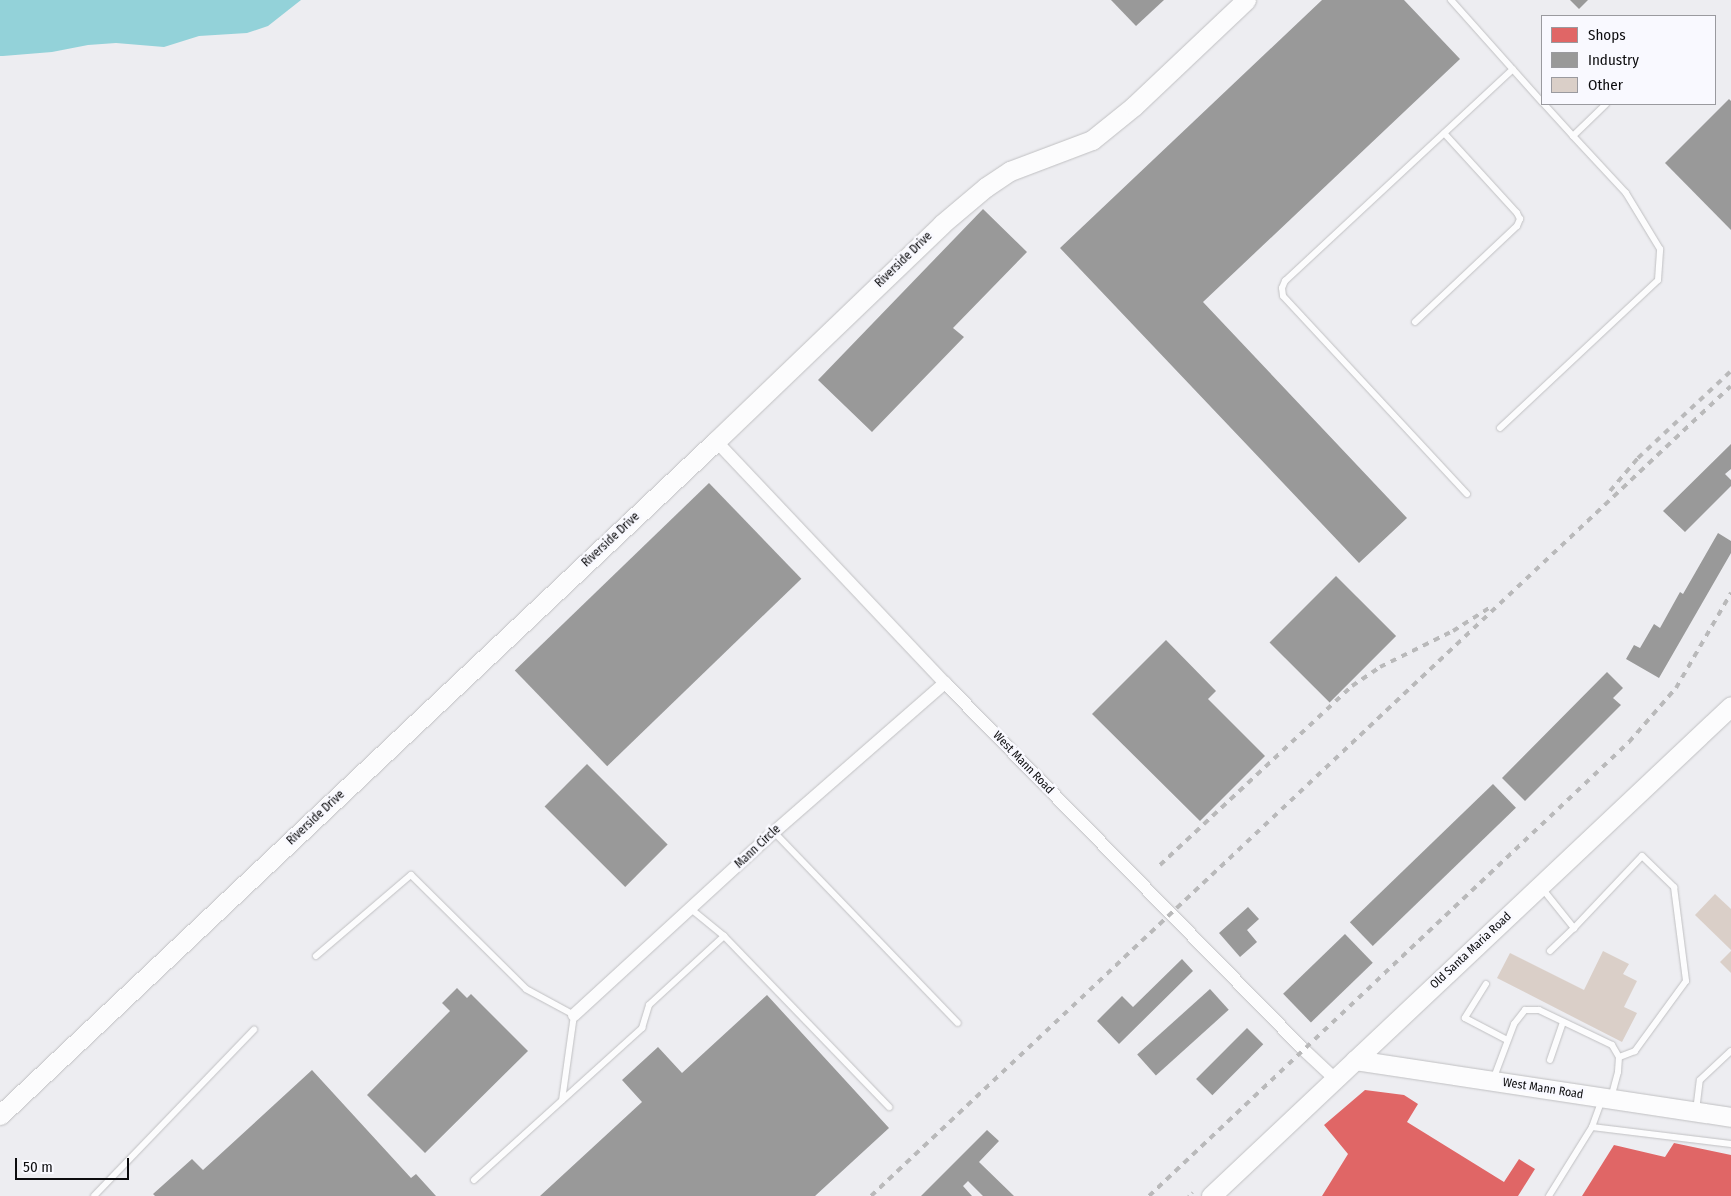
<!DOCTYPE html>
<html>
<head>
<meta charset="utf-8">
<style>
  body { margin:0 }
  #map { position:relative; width:1731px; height:1196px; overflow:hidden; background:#ededf1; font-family:"Fira Sans Condensed",sans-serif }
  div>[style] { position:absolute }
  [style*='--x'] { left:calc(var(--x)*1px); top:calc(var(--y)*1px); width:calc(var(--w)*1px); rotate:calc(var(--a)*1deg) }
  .water>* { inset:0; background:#93d2d9 }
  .shops>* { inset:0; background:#e06666 }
  .industry>* { inset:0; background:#999; transform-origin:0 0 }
  .building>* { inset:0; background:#dacfc8 }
  .path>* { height:2.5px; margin-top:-1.25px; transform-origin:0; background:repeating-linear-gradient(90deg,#cbcbcc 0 1px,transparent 0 5px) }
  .roads { filter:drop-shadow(0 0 1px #c0c0c2) drop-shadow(0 0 1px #c0c0c2) }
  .lane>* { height:6px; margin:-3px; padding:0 3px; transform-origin:3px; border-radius:3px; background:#fcfcfd }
  .street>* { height:12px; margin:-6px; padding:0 6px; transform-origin:6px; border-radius:6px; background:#fcfcfd }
  .secondary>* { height:19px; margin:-9.5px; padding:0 9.5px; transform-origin:9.5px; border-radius:9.5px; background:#fcfcfd }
  .rail>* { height:4px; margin-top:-2px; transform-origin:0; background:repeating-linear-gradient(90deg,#b9b9ba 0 6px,transparent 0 12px) }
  span { translate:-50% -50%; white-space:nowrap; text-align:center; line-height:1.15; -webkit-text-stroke:5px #f9f9ff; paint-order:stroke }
  .street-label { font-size:12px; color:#0c0c0e }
  .legend { position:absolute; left:1541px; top:15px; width:175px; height:90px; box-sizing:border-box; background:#f9f9ff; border:1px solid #9a9a9f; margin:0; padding:6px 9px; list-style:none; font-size:15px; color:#0c0c0e }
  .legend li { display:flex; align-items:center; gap:10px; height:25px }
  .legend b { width:25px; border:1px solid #9a9a9f }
  .scale { position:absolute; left:15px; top:1158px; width:114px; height:22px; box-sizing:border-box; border:2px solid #0c0c0e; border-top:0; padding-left:6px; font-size:15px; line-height:18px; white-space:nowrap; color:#0c0c0e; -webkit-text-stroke:4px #f9f9ff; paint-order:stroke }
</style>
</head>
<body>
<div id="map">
  <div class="water">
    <i style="clip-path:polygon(0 0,301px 0,268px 26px,247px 33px,199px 36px,164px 47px,116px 43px,88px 45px,52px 52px,3px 56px,0 56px)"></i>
  </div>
  <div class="shops">
    <i style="clip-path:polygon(1365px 1090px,1404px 1095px,1418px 1104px,1407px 1122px,1504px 1182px,1519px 1159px,1535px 1169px,1518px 1196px,1322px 1196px,1348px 1154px,1324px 1125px)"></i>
    <i style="clip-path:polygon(1674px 1143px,1731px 1155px,1731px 1196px,1582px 1196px,1614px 1145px,1665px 1157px)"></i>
  </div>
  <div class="industry">
    <i style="clip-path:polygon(1111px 0,1164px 0,1136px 26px)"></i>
    <i style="clip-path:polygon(1322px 0,1404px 0,1460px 59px,1203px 302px,1407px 518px,1359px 563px,1060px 248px)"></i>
    <i style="clip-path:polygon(1570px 0,1588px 0,1579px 9px)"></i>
    <i style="clip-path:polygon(1729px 99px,1731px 101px,1731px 230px,1665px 163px)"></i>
    <i style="clip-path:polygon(983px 209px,1027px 252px,953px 328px,964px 337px,872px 432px,818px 380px)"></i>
    <i style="clip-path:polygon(1731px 444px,1731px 469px,1725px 474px,1731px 480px,1731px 486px,1685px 532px,1663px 511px)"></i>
    <i style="left:709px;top:483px;width:133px;height:270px;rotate:46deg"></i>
    <i style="clip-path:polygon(1718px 533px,1731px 541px,1731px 553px,1659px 678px,1626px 659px,1634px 645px,1640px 648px,1654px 624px,1660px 628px,1680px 592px,1683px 594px)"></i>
    <i style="left:1336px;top:576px;width:85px;height:94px;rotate:45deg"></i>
    <i style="clip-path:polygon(1166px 640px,1216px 691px,1208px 699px,1265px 756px,1200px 821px,1092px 714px)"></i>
    <i style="clip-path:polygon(1607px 672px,1623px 688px,1613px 698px,1621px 705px,1525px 801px,1502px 778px)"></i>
    <i style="left:587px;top:764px;width:114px;height:60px;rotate:45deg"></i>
    <i style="left:1493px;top:784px;width:33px;height:199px;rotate:46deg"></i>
    <i style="clip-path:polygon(1248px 907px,1259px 919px,1247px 930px,1257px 942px,1240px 957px,1219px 933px)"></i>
    <i style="left:1345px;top:934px;width:40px;height:86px;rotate:46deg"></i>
    <i style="clip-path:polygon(1182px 959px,1193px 971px,1119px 1044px,1097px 1021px,1122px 996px,1133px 1007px)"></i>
    <i style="clip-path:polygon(457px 988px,467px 998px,471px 994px,528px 1051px,425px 1153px,367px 1095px,450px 1011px,442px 1003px)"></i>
    <i style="left:1210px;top:989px;width:28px;height:98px;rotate:48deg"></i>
    <i style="clip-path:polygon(767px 995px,889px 1128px,815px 1196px,540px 1196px,642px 1102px,622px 1080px,658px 1047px,682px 1073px)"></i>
    <i style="left:1247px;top:1028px;width:23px;height:72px;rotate:45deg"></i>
    <i style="clip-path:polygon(312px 1070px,411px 1178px,416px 1174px,436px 1196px,155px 1196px,153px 1194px,192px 1159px,203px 1170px)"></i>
    <i style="clip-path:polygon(987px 1130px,999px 1141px,979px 1162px,1014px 1196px,983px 1196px,968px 1181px,963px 1186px,972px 1196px,921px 1196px)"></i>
  </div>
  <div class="building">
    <i style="clip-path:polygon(1715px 894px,1731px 909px,1731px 950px,1695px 915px)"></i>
    <i style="clip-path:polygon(1603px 951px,1629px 964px,1623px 974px,1637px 981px,1624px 1007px,1637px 1013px,1622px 1042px,1497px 978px,1510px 953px,1584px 990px)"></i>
    <i style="clip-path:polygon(1731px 951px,1731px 973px,1720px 962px)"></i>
  </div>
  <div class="path">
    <i style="--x:1188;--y:1196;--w:9;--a:-41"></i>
  </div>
  <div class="roads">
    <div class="lane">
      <i style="--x:1451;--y:0;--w:137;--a:48.3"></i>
      <i style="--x:1544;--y:104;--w:43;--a:47.8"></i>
      <i style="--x:1573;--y:136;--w:46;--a:-44.1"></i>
      <i style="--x:1415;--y:322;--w:140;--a:-43.3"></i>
      <i style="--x:1517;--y:226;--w:8;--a:-67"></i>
      <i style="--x:1520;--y:219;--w:7;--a:-117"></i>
      <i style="--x:1517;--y:213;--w:108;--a:-132.4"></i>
      <i style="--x:1500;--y:428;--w:216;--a:-43.1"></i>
      <i style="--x:1658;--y:280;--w:31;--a:-86"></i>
      <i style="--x:1660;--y:249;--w:66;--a:-121.3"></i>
      <i style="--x:1626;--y:193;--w:78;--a:-132.9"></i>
      <i style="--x:1467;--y:494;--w:270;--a:-132.9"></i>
      <i style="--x:1283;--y:296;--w:8;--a:-97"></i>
      <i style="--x:1282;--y:288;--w:8;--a:-67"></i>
      <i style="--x:1285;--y:281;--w:311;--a:-42.9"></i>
      <i style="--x:774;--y:832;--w:265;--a:46.1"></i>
      <i style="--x:1541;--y:887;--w:53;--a:51.2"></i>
      <i style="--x:1574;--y:928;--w:99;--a:-46.6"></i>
      <i style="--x:1642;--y:856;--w:45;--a:44.1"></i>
      <i style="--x:1674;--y:887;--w:95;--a:82.7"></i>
      <i style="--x:1686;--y:981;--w:87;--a:126.1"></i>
      <i style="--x:1635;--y:1051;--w:17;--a:159"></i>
      <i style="--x:691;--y:909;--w:43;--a:39.3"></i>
      <i style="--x:724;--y:936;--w:238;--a:46"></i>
      <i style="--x:1550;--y:951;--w:33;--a:-44"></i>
      <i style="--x:316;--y:956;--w:125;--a:-40.5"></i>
      <i style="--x:411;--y:875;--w:162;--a:44.7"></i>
      <i style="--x:526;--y:989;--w:55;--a:28.4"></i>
      <i style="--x:574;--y:1015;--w:86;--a:98"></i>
      <i style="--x:1486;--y:984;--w:40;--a:122"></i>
      <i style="--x:1465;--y:1018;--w:47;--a:27.6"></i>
      <i style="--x:1550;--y:1060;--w:40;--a:-71.1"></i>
      <i style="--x:1493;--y:1080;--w:60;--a:-69.4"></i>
      <i style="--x:1514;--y:1024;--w:18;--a:-52"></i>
      <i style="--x:1525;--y:1010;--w:14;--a:0"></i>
      <i style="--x:1539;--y:1010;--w:81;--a:25.6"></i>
      <i style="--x:1612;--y:1045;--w:14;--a:60"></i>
      <i style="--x:1619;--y:1057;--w:15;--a:94"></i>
      <i style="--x:1618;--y:1072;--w:27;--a:105"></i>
      <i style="--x:1696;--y:1111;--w:31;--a:-83"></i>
      <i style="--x:1700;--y:1080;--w:42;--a:-43.1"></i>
      <i style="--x:1592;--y:1127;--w:140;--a:7"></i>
      <i style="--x:474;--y:1180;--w:227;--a:-42.1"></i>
      <i style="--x:642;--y:1028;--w:24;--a:-73"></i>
      <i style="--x:649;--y:1005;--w:102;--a:-42.6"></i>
      <i style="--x:94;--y:1196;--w:231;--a:-46.1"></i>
      <i style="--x:1549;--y:1196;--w:81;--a:-58.1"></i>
      <i style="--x:1592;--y:1127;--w:30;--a:-70"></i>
    </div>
    <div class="street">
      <i style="--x:716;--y:441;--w:333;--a:46.6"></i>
      <i style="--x:945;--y:683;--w:513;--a:45.63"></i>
      <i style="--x:1304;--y:1050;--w:42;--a:43.1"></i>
      <i style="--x:574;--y:1015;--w:271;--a:-42.5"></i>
      <i style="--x:774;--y:832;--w:227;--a:-41.1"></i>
    </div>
    <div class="secondary">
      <i style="--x:1355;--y:1060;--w:380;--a:8.6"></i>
      <i style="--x:0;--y:1115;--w:983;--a:-43.27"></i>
      <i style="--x:716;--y:441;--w:313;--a:-43.8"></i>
      <i style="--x:942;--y:224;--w:57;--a:-40.1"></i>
      <i style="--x:986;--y:187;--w:29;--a:-34"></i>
      <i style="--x:1010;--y:171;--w:88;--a:-20.7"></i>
      <i style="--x:1092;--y:140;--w:54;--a:-39"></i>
      <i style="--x:1134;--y:106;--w:154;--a:-43.4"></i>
      <i style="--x:1211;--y:1196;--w:714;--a:-43.3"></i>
    </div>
  </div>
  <div class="rail">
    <i style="--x:1610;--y:491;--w:43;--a:-49.7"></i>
    <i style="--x:1638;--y:458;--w:127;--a:-43.1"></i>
    <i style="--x:1160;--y:865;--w:262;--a:-43"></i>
    <i style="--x:1352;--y:686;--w:34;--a:-34"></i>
    <i style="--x:1380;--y:667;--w:81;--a:-26.3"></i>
    <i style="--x:1453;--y:631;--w:43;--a:-32.6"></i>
    <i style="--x:871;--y:1196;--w:1181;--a:-43.29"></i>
    <i style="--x:1149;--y:1196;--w:661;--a:-43.41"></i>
    <i style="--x:1629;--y:742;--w:72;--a:-49"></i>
    <i style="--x:1676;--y:688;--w:110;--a:-59.9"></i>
  </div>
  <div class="street-label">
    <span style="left:904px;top:260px;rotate:-44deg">Riverside Drive</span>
    <span style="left:611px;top:540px;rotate:-43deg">Riverside Drive</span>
    <span style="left:1023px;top:763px;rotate:46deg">West Mann Road</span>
    <span style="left:316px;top:818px;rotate:-43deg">Riverside Drive</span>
    <span style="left:758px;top:847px;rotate:-43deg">Mann Circle</span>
    <span style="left:1471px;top:951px;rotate:-43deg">Old Santa Maria Road</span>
    <span style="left:1543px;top:1089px;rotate:9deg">West Mann Road</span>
  </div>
  <ul class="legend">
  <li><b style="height:14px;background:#e06666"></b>Shops</li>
  <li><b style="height:14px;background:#999"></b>Industry</li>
  <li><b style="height:14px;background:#dacfc8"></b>Other</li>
  </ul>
  <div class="scale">50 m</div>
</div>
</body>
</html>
